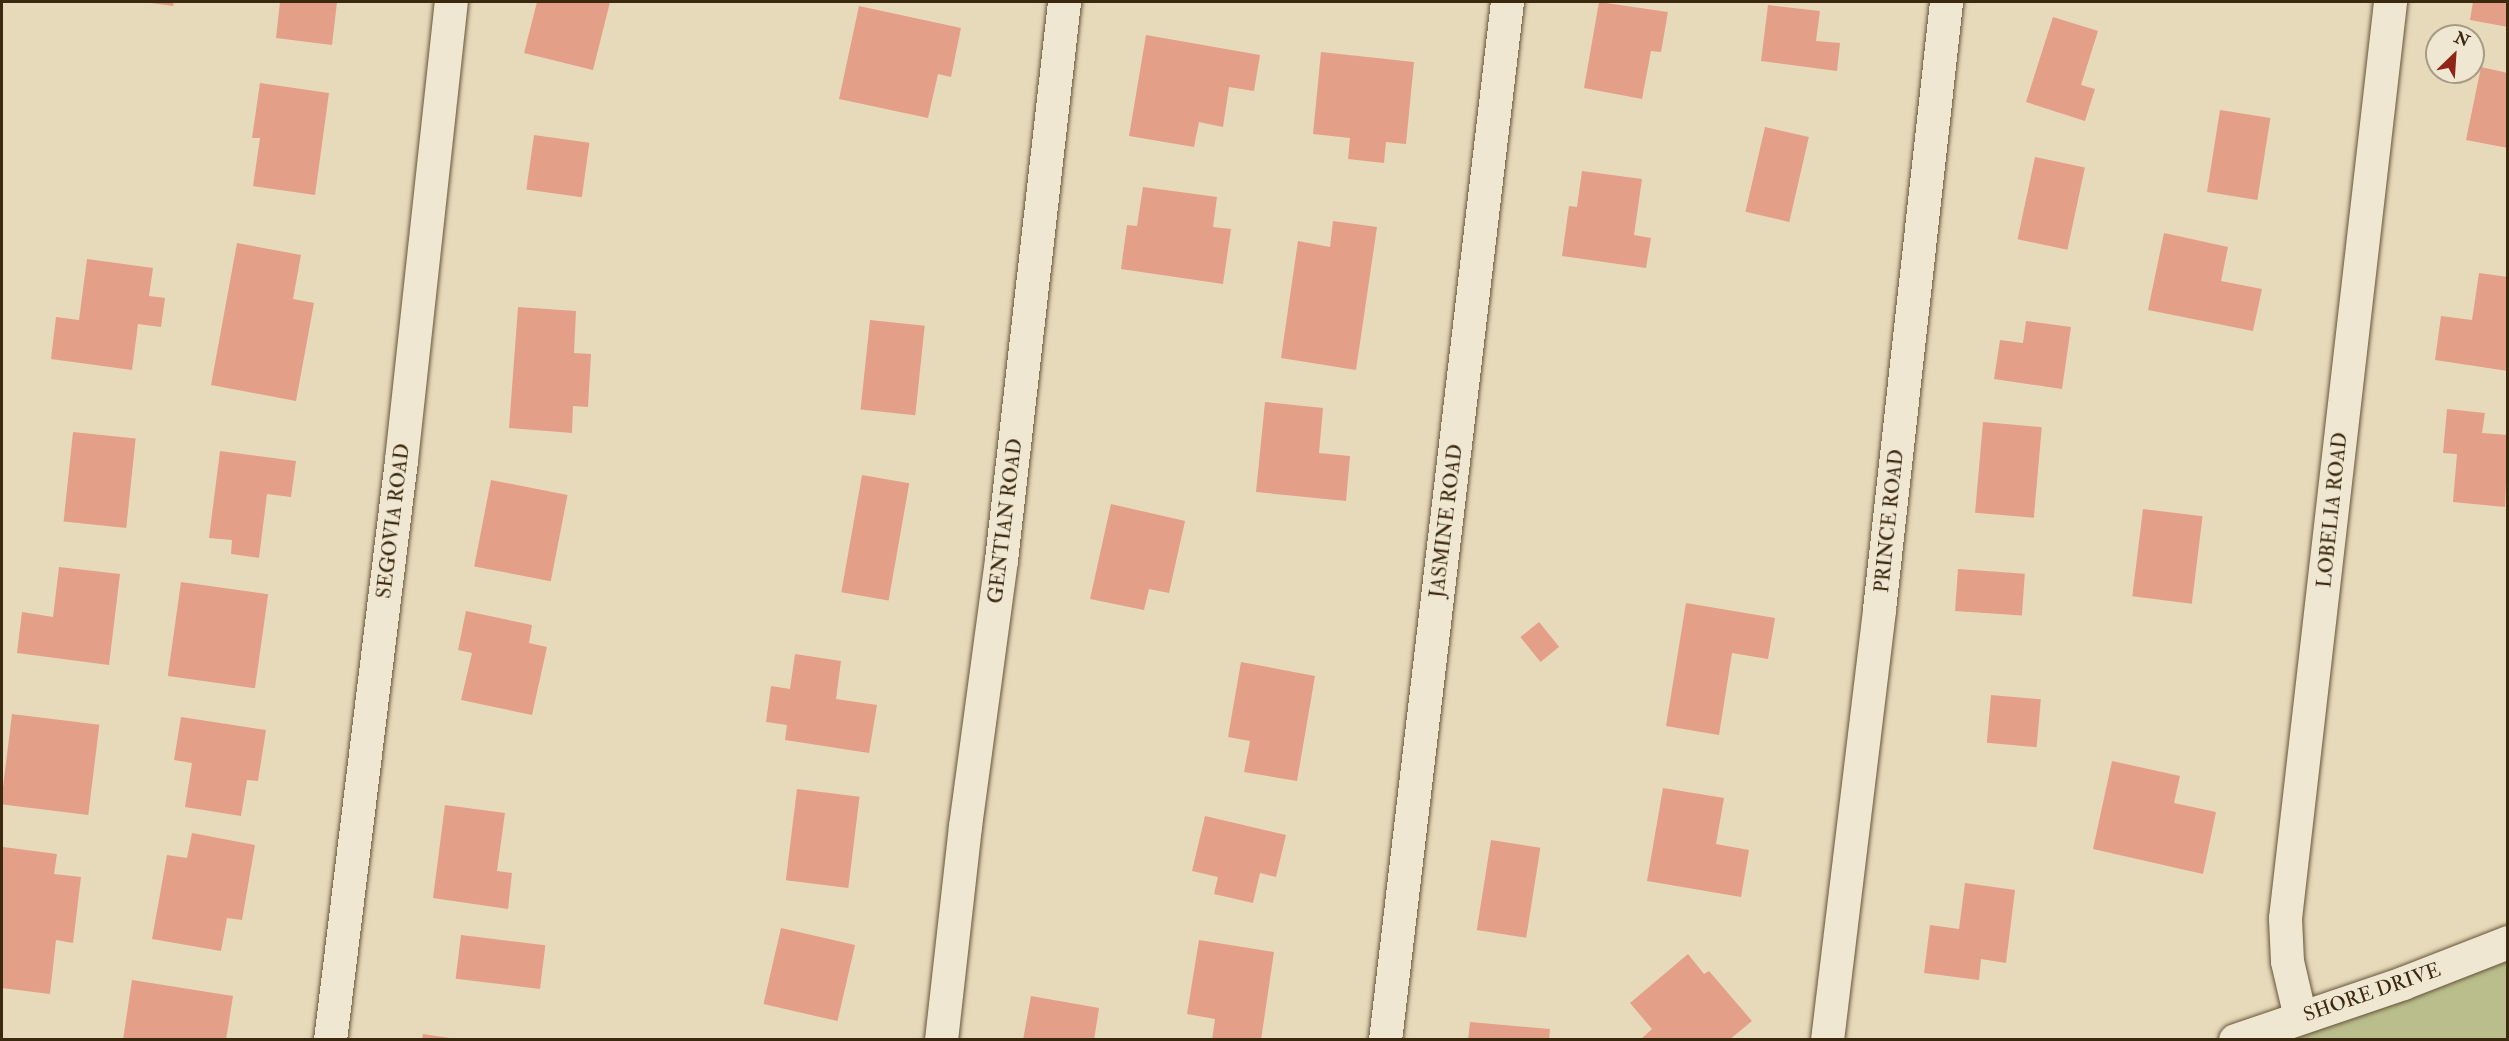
<!DOCTYPE html>
<html>
<head>
<meta charset="utf-8">
<style>
  body { margin:0 }
  #map { position:relative; width:2509px; height:1041px; overflow:hidden; background:#e7daba; font-family:"IM FELL Double Pica",serif }
  div>[style] { position:absolute }
  [style*='--x'] { left:calc(var(--x)*1px); top:calc(var(--y)*1px); width:calc(var(--w)*1px); rotate:calc(var(--a)*1deg) }
  .green>* { inset:0; background:#babe8c }
  .building>* { inset:0; background:#e49f88; transform-origin:0 0 }
  .roads { filter:drop-shadow(0 0 2px #66553a) drop-shadow(0 0 2px #66553a) }
  .minor>* { height:33px; margin:-16.5px; padding:0 16.5px; transform-origin:16.5px; border-radius:16.5px; background:#efe7d2 }
  span { translate:-50% -50%; white-space:nowrap; text-align:center; line-height:1.15; -webkit-text-stroke:5px #efe7d2; paint-order:stroke }
  .street-label { font-size:20px; color:#3b290f }
  .frame { position:absolute; inset:0; border:3px solid #3b290f; pointer-events:none }
  .north { position:absolute; left:2425px; top:24px; width:60px; height:60px; box-sizing:border-box; background:#efe7d2; border:2px solid #a79b84; border-radius:50%; rotate:25deg; font-size:16px; font-weight:700; line-height:24px; text-align:center; color:#3b290f }
  .north::after { content:''; display:block; margin:auto; width:21px; height:27px; background:#8f2418; clip-path:polygon(50% 0,100% 100%,50% 72%,0 100%) }
</style>
</head>
<body>
<div id="map">
  <div class="green">
    <i style="clip-path:polygon(2507px 946px,2507px 1039px,2234px 1040px)"></i>
  </div>
  <div class="building">
    <i style="clip-path:polygon(143px 2px,174px 2px,173px 6px)"></i>
    <i style="clip-path:polygon(280px 2px,337px 2px,332px 45px,276px 38px)"></i>
    <i style="clip-path:polygon(537px 2px,610px 2px,593px 70px,524px 53px)"></i>
    <i style="clip-path:polygon(1599px 2px,1668px 12px,1661px 52px,1651px 51px,1642px 99px,1584px 88px)"></i>
    <i style="clip-path:polygon(2473px 2px,2508px 2px,2508px 27px,2470px 20px)"></i>
    <i style="clip-path:polygon(1768px 5px,1820px 11px,1816px 41px,1840px 43px,1837px 71px,1761px 61px)"></i>
    <i style="clip-path:polygon(859px 6px,961px 28px,951px 77px,938px 74px,928px 118px,839px 99px)"></i>
    <i style="clip-path:polygon(2053px 17px,2098px 31px,2081px 85px,2095px 89px,2085px 121px,2026px 102px)"></i>
    <i style="clip-path:polygon(1146px 35px,1260px 55px,1254px 91px,1229px 87px,1223px 127px,1199px 122px,1194px 147px,1129px 136px)"></i>
    <i style="clip-path:polygon(1321px 52px,1414px 62px,1406px 144px,1386px 142px,1384px 163px,1348px 159px,1350px 138px,1313px 134px)"></i>
    <i style="clip-path:polygon(2481px 67px,2508px 73px,2508px 148px,2466px 140px)"></i>
    <i style="clip-path:polygon(260px 83px,329px 93px,315px 195px,253px 186px,260px 138px,252px 138px)"></i>
    <i style="left:2220px;top:110px;width:51px;height:83px;rotate:9deg"></i>
    <i style="left:1765px;top:127px;width:45px;height:87px;rotate:13deg"></i>
    <i style="left:534px;top:135px;width:56px;height:55px;rotate:8deg"></i>
    <i style="left:2035px;top:157px;width:51px;height:84px;rotate:12deg"></i>
    <i style="clip-path:polygon(1582px 171px,1642px 179px,1634px 235px,1651px 238px,1646px 268px,1562px 256px,1569px 206px,1577px 207px)"></i>
    <i style="clip-path:polygon(1143px 187px,1217px 197px,1213px 227px,1231px 229px,1223px 284px,1121px 269px,1127px 225px,1137px 226px)"></i>
    <i style="clip-path:polygon(1333px 221px,1377px 227px,1356px 370px,1281px 358px,1298px 241px,1330px 247px)"></i>
    <i style="clip-path:polygon(2164px 233px,2228px 247px,2221px 281px,2262px 289px,2253px 331px,2148px 310px)"></i>
    <i style="clip-path:polygon(237px 243px,301px 255px,293px 299px,314px 303px,296px 401px,211px 385px)"></i>
    <i style="clip-path:polygon(87px 259px,153px 268px,149px 296px,165px 298px,161px 327px,138px 324px,132px 370px,51px 359px,56px 317px,79px 320px)"></i>
    <i style="clip-path:polygon(2479px 273px,2508px 277px,2508px 371px,2435px 360px,2441px 316px,2472px 320px)"></i>
    <i style="clip-path:polygon(518px 307px,576px 311px,574px 353px,591px 354px,588px 407px,573px 406px,572px 433px,509px 428px)"></i>
    <i style="left:870px;top:320px;width:55px;height:90px;rotate:6deg"></i>
    <i style="clip-path:polygon(2026px 321px,2071px 327px,2062px 389px,1994px 379px,2000px 340px,2023px 343px)"></i>
    <i style="clip-path:polygon(1265px 402px,1323px 408px,1319px 453px,1350px 456px,1346px 501px,1256px 492px)"></i>
    <i style="clip-path:polygon(2447px 409px,2485px 413px,2482px 433px,2508px 435px,2505px 507px,2453px 502px,2457px 454px,2443px 453px)"></i>
    <i style="left:1983px;top:422px;width:59px;height:91px;rotate:5deg"></i>
    <i style="left:73px;top:432px;width:63px;height:90px;rotate:6deg"></i>
    <i style="clip-path:polygon(220px 451px,296px 461px,291px 497px,267px 494px,259px 558px,231px 554px,232px 540px,209px 538px)"></i>
    <i style="left:862px;top:475px;width:48px;height:119px;rotate:10deg"></i>
    <i style="left:491px;top:480px;width:78px;height:88px;rotate:11deg"></i>
    <i style="clip-path:polygon(1111px 504px,1185px 521px,1169px 593px,1149px 589px,1144px 610px,1090px 599px)"></i>
    <i style="left:2143px;top:509px;width:60px;height:88px;rotate:7deg"></i>
    <i style="clip-path:polygon(59px 567px,120px 574px,109px 665px,17px 653px,22px 612px,53px 617px)"></i>
    <i style="left:1958px;top:569px;width:67px;height:42px;rotate:4deg"></i>
    <i style="left:181px;top:582px;width:88px;height:95px;rotate:8deg"></i>
    <i style="clip-path:polygon(1686px 603px,1775px 618px,1768px 659px,1732px 653px,1719px 735px,1666px 726px)"></i>
    <i style="clip-path:polygon(466px 611px,532px 625px,529px 643px,547px 647px,532px 715px,461px 700px,472px 653px,458px 650px)"></i>
    <i style="left:1539px;top:622px;width:32px;height:24px;rotate:51deg"></i>
    <i style="clip-path:polygon(795px 654px,841px 661px,836px 699px,877px 705px,869px 753px,785px 740px,787px 725px,766px 722px,771px 686px,790px 689px)"></i>
    <i style="clip-path:polygon(1241px 662px,1315px 676px,1297px 781px,1244px 772px,1250px 741px,1228px 737px)"></i>
    <i style="left:1991px;top:695px;width:50px;height:48px;rotate:5deg"></i>
    <i style="left:12px;top:714px;width:88px;height:91px;rotate:7deg"></i>
    <i style="clip-path:polygon(181px 717px,266px 730px,258px 781px,247px 780px,241px 816px,185px 807px,192px 763px,174px 760px)"></i>
    <i style="clip-path:polygon(2112px 761px,2180px 776px,2174px 803px,2216px 812px,2203px 874px,2093px 849px)"></i>
    <i style="clip-path:polygon(1663px 788px,1724px 798px,1716px 844px,1749px 850px,1741px 897px,1647px 881px)"></i>
    <i style="left:797px;top:789px;width:63px;height:92px;rotate:7deg"></i>
    <i style="clip-path:polygon(445px 805px,505px 813px,497px 871px,512px 873px,508px 909px,433px 898px)"></i>
    <i style="clip-path:polygon(1205px 816px,1286px 835px,1276px 877px,1260px 873px,1253px 903px,1214px 894px,1218px 877px,1192px 871px)"></i>
    <i style="clip-path:polygon(192px 833px,255px 845px,242px 920px,227px 918px,221px 951px,152px 939px,167px 855px,187px 858px)"></i>
    <i style="left:1491px;top:840px;width:50px;height:91px;rotate:9deg"></i>
    <i style="clip-path:polygon(3px 847px,57px 854px,54px 874px,81px 877px,73px 943px,56px 940px,50px 994px,2px 988px)"></i>
    <i style="clip-path:polygon(1965px 883px,2015px 890px,2006px 963px,1981px 959px,1979px 980px,1924px 973px,1930px 925px,1959px 929px)"></i>
    <i style="left:781px;top:928px;width:76px;height:78px;rotate:13deg"></i>
    <i style="left:461px;top:935px;width:85px;height:44px;rotate:7deg"></i>
    <i style="clip-path:polygon(1199px 940px,1274px 952px,1261px 1040px,1212px 1040px,1215px 1019px,1187px 1014px)"></i>
    <i style="clip-path:polygon(1688px 954px,1704px 974px,1709px 971px,1752px 1021px,1729px 1040px,1640px 1040px,1652px 1029px,1630px 1003px)"></i>
    <i style="clip-path:polygon(132px 980px,233px 996px,226px 1040px,123px 1040px)"></i>
    <i style="clip-path:polygon(1031px 996px,1099px 1008px,1094px 1040px,1023px 1040px)"></i>
    <i style="clip-path:polygon(1470px 1022px,1550px 1029px,1549px 1040px,1468px 1040px)"></i>
    <i style="clip-path:polygon(423px 1034px,450px 1038px,450px 1040px,422px 1040px)"></i>
  </div>
  <div class="roads">
    <div class="minor">
      <i style="--x:2300;--y:1017;--w:57;--a:-103.1"></i>
      <i style="--x:2287;--y:961;--w:43;--a:-92.7"></i>
      <i style="--x:2285;--y:918;--w:922;--a:-83.46"></i>
      <i style="--x:330;--y:1040;--w:584;--a:-83.02"></i>
      <i style="--x:401;--y:460;--w:461;--a:-83.8"></i>
      <i style="--x:941;--y:1040;--w:215;--a:-83.6"></i>
      <i style="--x:965;--y:826;--w:268;--a:-82.3"></i>
      <i style="--x:1001;--y:560;--w:562;--a:-83.56"></i>
      <i style="--x:1385;--y:1040;--w:1045;--a:-83.3"></i>
      <i style="--x:1827;--y:1040;--w:434;--a:-83.1"></i>
      <i style="--x:1879;--y:609;--w:611;--a:-83.7"></i>
      <i style="--x:2235;--y:1040;--w:177;--a:-18.7"></i>
      <i style="--x:2403;--y:983;--w:113;--a:-21.3"></i>
    </div>
  </div>
  <div class="street-label">
    <span style="left:2332px;top:510px;rotate:-84deg">LOBELIA ROAD</span>
    <span style="left:393px;top:521px;rotate:-83deg">SEGOVIA ROAD</span>
    <span style="left:1005px;top:521px;rotate:-83deg">GENTIAN ROAD</span>
    <span style="left:1446px;top:521px;rotate:-83deg">JASMINE ROAD</span>
    <span style="left:1889px;top:521px;rotate:-84deg">PRINCE ROAD</span>
    <span style="left:2372px;top:992px;rotate:-19deg">SHORE DRIVE</span>
  </div>
  <div class="frame"></div>
  <div class="north">N</div>
</div>
</body>
</html>
